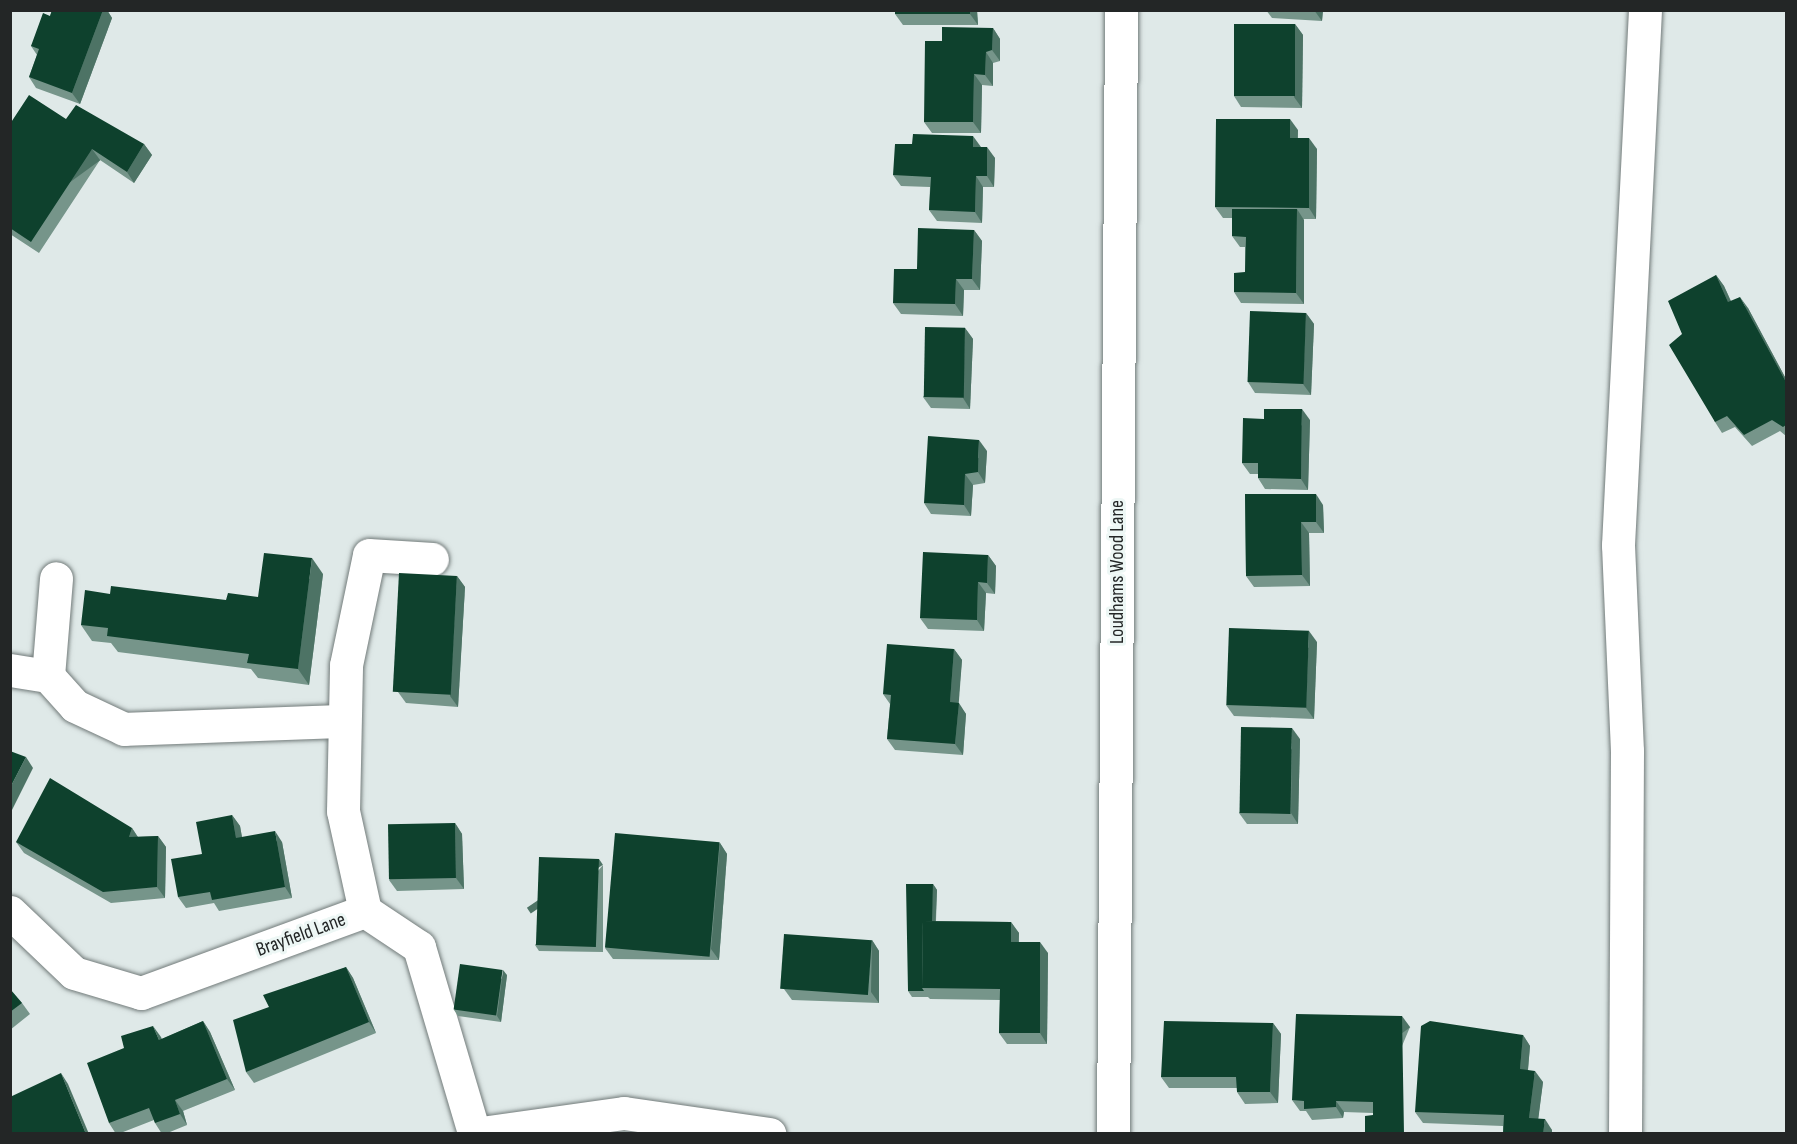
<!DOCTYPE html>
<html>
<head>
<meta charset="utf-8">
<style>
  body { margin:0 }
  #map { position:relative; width:1797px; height:1144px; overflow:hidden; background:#dfe9e8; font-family:"Sofia Sans Condensed",sans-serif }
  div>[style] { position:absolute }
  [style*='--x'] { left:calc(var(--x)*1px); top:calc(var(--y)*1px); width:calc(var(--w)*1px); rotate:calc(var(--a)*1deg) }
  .roads { filter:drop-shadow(0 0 2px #727b7a) drop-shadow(0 0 2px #727b7a) }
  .minor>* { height:33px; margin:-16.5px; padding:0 16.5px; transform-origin:16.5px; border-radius:16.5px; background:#fff }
  .wall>* { inset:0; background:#76958a }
  .shaded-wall>* { inset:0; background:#4d7365; transform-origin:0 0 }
  .building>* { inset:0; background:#0e412d; transform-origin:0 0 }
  span { translate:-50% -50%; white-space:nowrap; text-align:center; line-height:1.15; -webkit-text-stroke:6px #edf7f5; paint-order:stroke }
  .street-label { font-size:20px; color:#232626 }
  .frame { position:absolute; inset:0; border:12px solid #232626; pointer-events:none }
</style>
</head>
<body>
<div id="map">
  <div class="roads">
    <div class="minor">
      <i style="--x:10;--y:670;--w:38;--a:9"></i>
      <i style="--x:48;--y:676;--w:40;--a:48"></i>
      <i style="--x:75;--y:706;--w:54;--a:25.1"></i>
      <i style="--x:124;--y:729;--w:220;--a:-2.1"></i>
      <i style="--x:48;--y:676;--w:98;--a:-85.3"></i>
      <i style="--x:365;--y:911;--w:102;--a:-102.4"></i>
      <i style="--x:343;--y:811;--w:146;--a:-88.8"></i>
      <i style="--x:346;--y:665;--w:112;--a:-78.2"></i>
      <i style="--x:369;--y:555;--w:63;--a:3.6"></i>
      <i style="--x:10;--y:912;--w:88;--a:43.6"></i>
      <i style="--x:74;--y:973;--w:70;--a:16.6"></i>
      <i style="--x:141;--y:993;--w:239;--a:-20.1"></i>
      <i style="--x:365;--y:911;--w:65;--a:33.7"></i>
      <i style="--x:419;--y:947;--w:194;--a:73.5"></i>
      <i style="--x:474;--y:1134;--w:151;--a:-8"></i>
      <i style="--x:624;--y:1113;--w:147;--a:8.2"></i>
      <i style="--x:1113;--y:1134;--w:1124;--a:-89.59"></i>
      <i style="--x:1625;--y:1134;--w:383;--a:-89.7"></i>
      <i style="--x:1627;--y:751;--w:206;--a:-92.5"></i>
      <i style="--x:1618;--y:545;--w:536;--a:-87.11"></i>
    </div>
  </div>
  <div class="wall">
    <i style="clip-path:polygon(52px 10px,107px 10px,112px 18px,80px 104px,36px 88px,29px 77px,37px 55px,31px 46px,50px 16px)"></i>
    <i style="clip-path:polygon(895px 10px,977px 10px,978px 25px,903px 25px,895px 14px)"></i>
    <i style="clip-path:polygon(1266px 10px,1323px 10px,1322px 21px,1272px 18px)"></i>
    <i style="clip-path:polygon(1295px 24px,1303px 35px,1302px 108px,1241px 107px,1234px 96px)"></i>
    <i style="clip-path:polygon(993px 28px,1000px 39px,1000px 61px,993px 63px,993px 86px,982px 85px,981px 133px,932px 133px,924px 122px,942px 41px)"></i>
    <i style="clip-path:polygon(66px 119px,144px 144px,152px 155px,134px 183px,100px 160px,39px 253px,10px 234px,10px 124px)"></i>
    <i style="clip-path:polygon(1298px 130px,1298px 138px,1317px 149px,1316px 219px,1303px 219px,1304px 220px,1304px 304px,1241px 303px,1234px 292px,1245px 272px,1245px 247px,1240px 247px,1232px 236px,1232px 218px,1223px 218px,1215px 207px)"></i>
    <i style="clip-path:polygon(981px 147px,995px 158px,994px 187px,983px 187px,982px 223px,937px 221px,929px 210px,930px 187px,901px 186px,893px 175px)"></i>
    <i style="clip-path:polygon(974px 230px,982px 241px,980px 290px,964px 290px,963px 316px,901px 314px,893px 303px,917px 269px)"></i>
    <i style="clip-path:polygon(1716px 275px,1724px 286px,1731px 301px,1748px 308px,1786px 379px,1786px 436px,1780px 431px,1752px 446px,1735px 427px,1722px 433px,1715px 422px,1682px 334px)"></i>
    <i style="clip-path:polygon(1306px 313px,1314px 324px,1311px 395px,1255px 393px,1248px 382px)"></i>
    <i style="clip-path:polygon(965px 328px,973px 339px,970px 409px,931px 408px,923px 397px)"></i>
    <i style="clip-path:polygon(1310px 420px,1308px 490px,1265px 489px,1258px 478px,1258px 474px,1250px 474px,1242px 463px)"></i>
    <i style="clip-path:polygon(987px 451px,985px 483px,973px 485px,971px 516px,931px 514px,924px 503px)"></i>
    <i style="clip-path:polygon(1245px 494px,1323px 505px,1324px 533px,1309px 533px,1310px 586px,1254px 587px,1246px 576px)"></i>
    <i style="clip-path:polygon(988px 555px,996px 566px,995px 594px,986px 593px,984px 631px,928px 629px,920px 618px)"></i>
    <i style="clip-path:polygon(323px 574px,309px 685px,258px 678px,251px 669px,118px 652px,111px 643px,92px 641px,81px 625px,226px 600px,258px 597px)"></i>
    <i style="clip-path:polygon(457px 576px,465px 587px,458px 707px,406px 703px,398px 692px)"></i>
    <i style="clip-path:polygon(1317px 642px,1314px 719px,1234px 716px,1226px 705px)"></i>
    <i style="clip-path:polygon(954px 649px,962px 660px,958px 703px,966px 714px,963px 755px,895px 750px,887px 739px,890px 704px,883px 694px)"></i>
    <i style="clip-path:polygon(1300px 739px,1298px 824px,1247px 824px,1239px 813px)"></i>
    <i style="clip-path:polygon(232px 815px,240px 826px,242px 837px,282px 842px,292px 898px,219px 911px,214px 903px,186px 908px,178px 897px,202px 854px)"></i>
    <i style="clip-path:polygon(455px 823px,462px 834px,464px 889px,397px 891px,389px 880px)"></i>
    <i style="clip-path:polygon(132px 828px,138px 837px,158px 836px,166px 847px,165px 898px,111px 903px,24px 853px,16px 842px)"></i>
    <i style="clip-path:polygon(720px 843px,727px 854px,719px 960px,613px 959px,605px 948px)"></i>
    <i style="clip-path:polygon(603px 865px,603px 952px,539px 951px,535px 945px)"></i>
    <i style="clip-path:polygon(933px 884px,937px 890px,936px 921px,1011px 922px,1019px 933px,1019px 942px,1048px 953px,1047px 1044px,1007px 1044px,999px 1033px,1000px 1000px,930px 999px,928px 997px,912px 997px,908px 991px)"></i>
    <i style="clip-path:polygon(872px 940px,879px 951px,879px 1003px,792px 1000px,784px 989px)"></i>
    <i style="clip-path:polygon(346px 967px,353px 978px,376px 1033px,254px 1083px,246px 1072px,269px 1007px)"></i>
    <i style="clip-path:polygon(507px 975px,501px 1022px,458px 1016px,454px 1010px)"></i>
    <i style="clip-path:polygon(10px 989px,22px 1003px,30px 1014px,10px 1030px)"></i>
    <i style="clip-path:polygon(203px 1021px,210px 1032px,235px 1090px,183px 1111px,187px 1125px,165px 1134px,162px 1134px,155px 1123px,154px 1120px,118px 1134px,116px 1134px,109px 1123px,162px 1039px)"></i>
    <i style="clip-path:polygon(1273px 1023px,1281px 1034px,1278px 1103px,1245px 1104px,1237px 1092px,1237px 1088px,1169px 1088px,1161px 1077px)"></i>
    <i style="clip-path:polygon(1410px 1027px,1373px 1115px,1373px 1113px,1344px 1112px,1343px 1118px,1312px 1120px,1306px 1111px,1300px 1111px,1292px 1100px)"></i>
    <i style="clip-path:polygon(1523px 1035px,1530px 1046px,1528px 1070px,1543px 1082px,1538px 1119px,1552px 1130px,1552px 1134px,1503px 1134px,1503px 1126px,1423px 1123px,1415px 1112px)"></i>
  </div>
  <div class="shaded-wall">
    <i style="clip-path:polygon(103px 10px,107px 10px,112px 18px,80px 104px,72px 93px)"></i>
    <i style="clip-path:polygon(970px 10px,977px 10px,978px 25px,970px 14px)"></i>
    <i style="clip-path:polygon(1314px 10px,1323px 10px,1322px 21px)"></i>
    <i style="clip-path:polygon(1295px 24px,1303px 35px,1302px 108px,1294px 97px)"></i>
    <i style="clip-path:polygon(993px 28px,1000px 39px,1000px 61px,992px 50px)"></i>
    <i style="clip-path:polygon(986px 52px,993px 63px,993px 86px,985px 75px)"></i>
    <i style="clip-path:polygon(974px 74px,982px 85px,981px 133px,973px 122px)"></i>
    <i style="clip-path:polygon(1290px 119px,1298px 130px,1297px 149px,1290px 138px)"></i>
    <i style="clip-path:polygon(973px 136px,981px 147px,973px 147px)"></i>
    <i style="clip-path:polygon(1309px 138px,1317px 149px,1316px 219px,1309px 208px)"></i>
    <i style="clip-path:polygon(144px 144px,152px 155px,134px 183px,127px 172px)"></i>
    <i style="clip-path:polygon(987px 147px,995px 158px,994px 187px,987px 176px)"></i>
    <i style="left:92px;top:149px;width:14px;height:111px;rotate:54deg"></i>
    <i style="clip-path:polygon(976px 176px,983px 187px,982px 223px,975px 212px)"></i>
    <i style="clip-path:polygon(1297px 209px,1304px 220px,1304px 304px,1296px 293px)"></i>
    <i style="clip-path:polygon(974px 230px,982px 241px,980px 290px,972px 279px)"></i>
    <i style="clip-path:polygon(1716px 275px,1724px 286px,1736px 313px,1728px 302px)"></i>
    <i style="clip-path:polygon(956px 279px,964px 290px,963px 316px,955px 304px)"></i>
    <i style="clip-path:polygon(1740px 297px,1748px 308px,1786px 379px,1786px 382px)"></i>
    <i style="clip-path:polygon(1306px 313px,1314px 324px,1311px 395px,1303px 384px)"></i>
    <i style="clip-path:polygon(965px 328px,973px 339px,970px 409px,963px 398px)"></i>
    <i style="clip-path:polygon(1302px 409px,1310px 420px,1308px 490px,1301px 479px)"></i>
    <i style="clip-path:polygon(979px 440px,987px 451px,985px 483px,978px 472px)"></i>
    <i style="clip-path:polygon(965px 474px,973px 485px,971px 516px,964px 505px)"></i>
    <i style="clip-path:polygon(1316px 494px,1323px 505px,1324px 533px,1316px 522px)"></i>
    <i style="clip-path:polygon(1301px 522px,1309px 533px,1310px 586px,1302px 575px)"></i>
    <i style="clip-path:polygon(988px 555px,996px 566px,995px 594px,987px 583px)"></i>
    <i style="clip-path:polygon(312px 558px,323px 574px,309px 685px,298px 669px)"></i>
    <i style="clip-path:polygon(457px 576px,465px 587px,458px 707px,450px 696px)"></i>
    <i style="clip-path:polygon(978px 582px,986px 593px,984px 631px,977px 620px)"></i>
    <i style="clip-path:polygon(1309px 631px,1317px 642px,1314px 719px,1306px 708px)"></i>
    <i style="clip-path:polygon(954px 649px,962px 660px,958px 713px,950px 702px)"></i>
    <i style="clip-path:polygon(959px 703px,966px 714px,963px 755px,955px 744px)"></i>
    <i style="clip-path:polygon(1292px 728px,1300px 739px,1298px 824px,1291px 813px)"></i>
    <i style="clip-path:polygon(26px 757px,33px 768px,10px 814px,10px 788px)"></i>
    <i style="clip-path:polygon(232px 815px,240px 826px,244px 849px,236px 838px)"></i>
    <i style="clip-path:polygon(455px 823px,462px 834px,464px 889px,456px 878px)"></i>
    <i style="clip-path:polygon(132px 828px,139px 839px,129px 837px)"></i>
    <i style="clip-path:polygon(275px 831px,282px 842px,292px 898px,285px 887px)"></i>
    <i style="clip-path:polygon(158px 836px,166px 847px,165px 898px,157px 887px)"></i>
    <i style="clip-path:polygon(720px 843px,727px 854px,719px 960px,711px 949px)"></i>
    <i style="left:599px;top:859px;width:7px;height:87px;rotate:56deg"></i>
    <i style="clip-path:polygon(933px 884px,937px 890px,935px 933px,931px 927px)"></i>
    <i style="clip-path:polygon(1011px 922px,1019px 933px,1018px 953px,1011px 942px)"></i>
    <i style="clip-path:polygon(872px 940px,879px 951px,879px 1003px,871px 992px)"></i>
    <i style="clip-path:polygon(1040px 942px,1048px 953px,1047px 1044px,1040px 1033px)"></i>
    <i style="clip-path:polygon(346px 967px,353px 978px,376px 1033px,369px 1022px)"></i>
    <i style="clip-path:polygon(503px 970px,507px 975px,501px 1022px,497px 1016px)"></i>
    <i style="left:1402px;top:1016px;width:14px;height:118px;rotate:54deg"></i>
    <i style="clip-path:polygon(203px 1021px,210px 1032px,235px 1090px,227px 1079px)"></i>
    <i style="clip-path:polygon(1273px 1023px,1281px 1034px,1278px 1103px,1270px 1092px)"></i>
    <i style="clip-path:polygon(153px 1026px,161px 1037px,167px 1051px,159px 1040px)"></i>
    <i style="clip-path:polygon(1523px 1035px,1530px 1046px,1527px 1080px,1520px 1069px)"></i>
    <i style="clip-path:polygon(1535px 1071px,1543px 1082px,1537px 1129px,1529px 1118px)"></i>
    <i style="clip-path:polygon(61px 1073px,68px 1084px,89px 1134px,86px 1134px)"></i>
    <i style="clip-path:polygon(175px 1100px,183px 1111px,187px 1125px,180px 1114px)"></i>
    <i style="clip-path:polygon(1336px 1101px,1344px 1112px,1343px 1118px,1336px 1107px)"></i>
    <i style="clip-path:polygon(1545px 1119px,1552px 1130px,1552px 1134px,1543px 1134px)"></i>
  </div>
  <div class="building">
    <i style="clip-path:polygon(52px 10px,103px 10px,72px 93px,29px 77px,39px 49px,31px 46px,43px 13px,50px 16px)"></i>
    <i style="left:895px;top:10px;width:75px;height:4px"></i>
    <i style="left:1234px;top:24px;width:61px;height:72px"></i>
    <i style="clip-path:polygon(942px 27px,993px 28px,992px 50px,986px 52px,985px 75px,974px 74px,973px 122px,924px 122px,925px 41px,942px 41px)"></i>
    <i style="clip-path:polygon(29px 95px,66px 119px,76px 105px,144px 144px,127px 172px,92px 149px,31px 242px,10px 228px,10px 124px)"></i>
    <i style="clip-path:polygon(1216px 119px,1290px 119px,1290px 138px,1309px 138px,1309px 208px,1215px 207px)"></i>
    <i style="clip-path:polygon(913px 134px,973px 136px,973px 147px,987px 147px,987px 176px,976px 176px,975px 212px,929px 210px,931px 177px,893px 175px,895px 144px,912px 144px)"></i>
    <i style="clip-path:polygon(1232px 209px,1297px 209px,1296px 293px,1234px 292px,1234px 273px,1245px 272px,1246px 237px,1232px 236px)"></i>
    <i style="clip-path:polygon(918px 228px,974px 230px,972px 279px,956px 279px,955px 304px,893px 303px,894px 269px,917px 269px)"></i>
    <i style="clip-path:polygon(1716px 275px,1728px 302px,1740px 297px,1786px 382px,1786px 425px,1783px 427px,1772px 420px,1744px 435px,1727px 416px,1715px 422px,1669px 345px,1682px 334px,1668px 301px)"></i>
    <i style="left:1250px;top:311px;width:56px;height:71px;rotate:2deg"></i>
    <i style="left:925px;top:327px;width:40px;height:70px;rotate:1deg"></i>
    <i style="clip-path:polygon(1264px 409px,1302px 409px,1301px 479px,1258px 478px,1258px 463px,1242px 463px,1243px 418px,1264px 419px)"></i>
    <i style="clip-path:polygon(928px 436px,979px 440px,978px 472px,965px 474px,964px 505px,924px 503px)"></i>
    <i style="clip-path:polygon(1245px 494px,1316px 494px,1316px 522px,1301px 522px,1302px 575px,1246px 576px)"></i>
    <i style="clip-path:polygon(923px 552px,988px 555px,987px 583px,978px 582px,977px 620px,920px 618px)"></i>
    <i style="clip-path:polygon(264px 553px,312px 558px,298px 669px,247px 663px,249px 654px,107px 636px,108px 628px,81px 625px,85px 590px,110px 594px,111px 586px,226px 600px,228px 593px,258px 597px)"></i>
    <i style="left:399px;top:573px;width:58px;height:119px;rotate:3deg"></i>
    <i style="left:1229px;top:628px;width:80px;height:77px;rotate:2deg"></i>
    <i style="clip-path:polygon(887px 644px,954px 649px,950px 702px,959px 703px,955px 744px,887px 739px,891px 695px,883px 694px)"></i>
    <i style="left:1241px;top:727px;width:51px;height:86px;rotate:1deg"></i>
    <i style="clip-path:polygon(10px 751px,26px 757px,10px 788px)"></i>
    <i style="clip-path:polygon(50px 778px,132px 828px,129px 837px,158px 836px,157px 887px,103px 892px,16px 842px)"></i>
    <i style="clip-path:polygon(232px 815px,236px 838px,275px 831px,285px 887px,212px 900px,210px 892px,178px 897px,171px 859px,202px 854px,196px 822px)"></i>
    <i style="left:455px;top:823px;width:55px;height:67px;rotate:89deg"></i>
    <i style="left:615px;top:833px;width:105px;height:115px;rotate:5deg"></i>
    <i style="left:539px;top:857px;width:60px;height:88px;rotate:2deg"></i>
    <i style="clip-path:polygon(906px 884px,933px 884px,932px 921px,923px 921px,922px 988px,924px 991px,908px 991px)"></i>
    <i style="clip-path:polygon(923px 921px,1011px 922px,1011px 942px,1040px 942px,1040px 1033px,999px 1033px,1000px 989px,922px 988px)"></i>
    <i style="left:784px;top:934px;width:88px;height:55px;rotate:4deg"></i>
    <i style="left:460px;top:964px;width:43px;height:46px;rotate:8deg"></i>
    <i style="clip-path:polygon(346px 967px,369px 1022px,246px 1072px,233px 1020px,269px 1007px,263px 995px)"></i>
    <i style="clip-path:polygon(10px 989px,22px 1003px,10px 1012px)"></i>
    <i style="clip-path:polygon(1296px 1014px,1402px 1016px,1404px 1134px,1365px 1134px,1365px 1116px,1373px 1115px,1373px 1102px,1336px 1101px,1336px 1107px,1304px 1109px,1304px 1101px,1292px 1100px)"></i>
    <i style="clip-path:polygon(203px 1021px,227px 1079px,175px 1100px,180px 1114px,155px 1123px,149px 1108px,109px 1123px,87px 1063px,124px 1048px,121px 1036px,153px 1026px,159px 1040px)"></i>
    <i style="clip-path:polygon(1164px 1021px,1273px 1023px,1270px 1092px,1237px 1092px,1236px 1077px,1161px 1077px)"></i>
    <i style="clip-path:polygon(1430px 1021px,1523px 1035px,1520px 1069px,1535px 1071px,1529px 1118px,1545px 1119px,1543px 1134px,1503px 1134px,1504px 1115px,1415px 1112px,1421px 1026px)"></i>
    <i style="clip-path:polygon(61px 1073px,86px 1134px,10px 1134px,10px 1097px)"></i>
  </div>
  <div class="street-label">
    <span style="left:1117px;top:572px;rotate:-90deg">Loudhams Wood Lane</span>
    <span style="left:301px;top:935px;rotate:-20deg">Brayfield Lane</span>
  </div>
  <div class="frame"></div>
</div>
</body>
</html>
